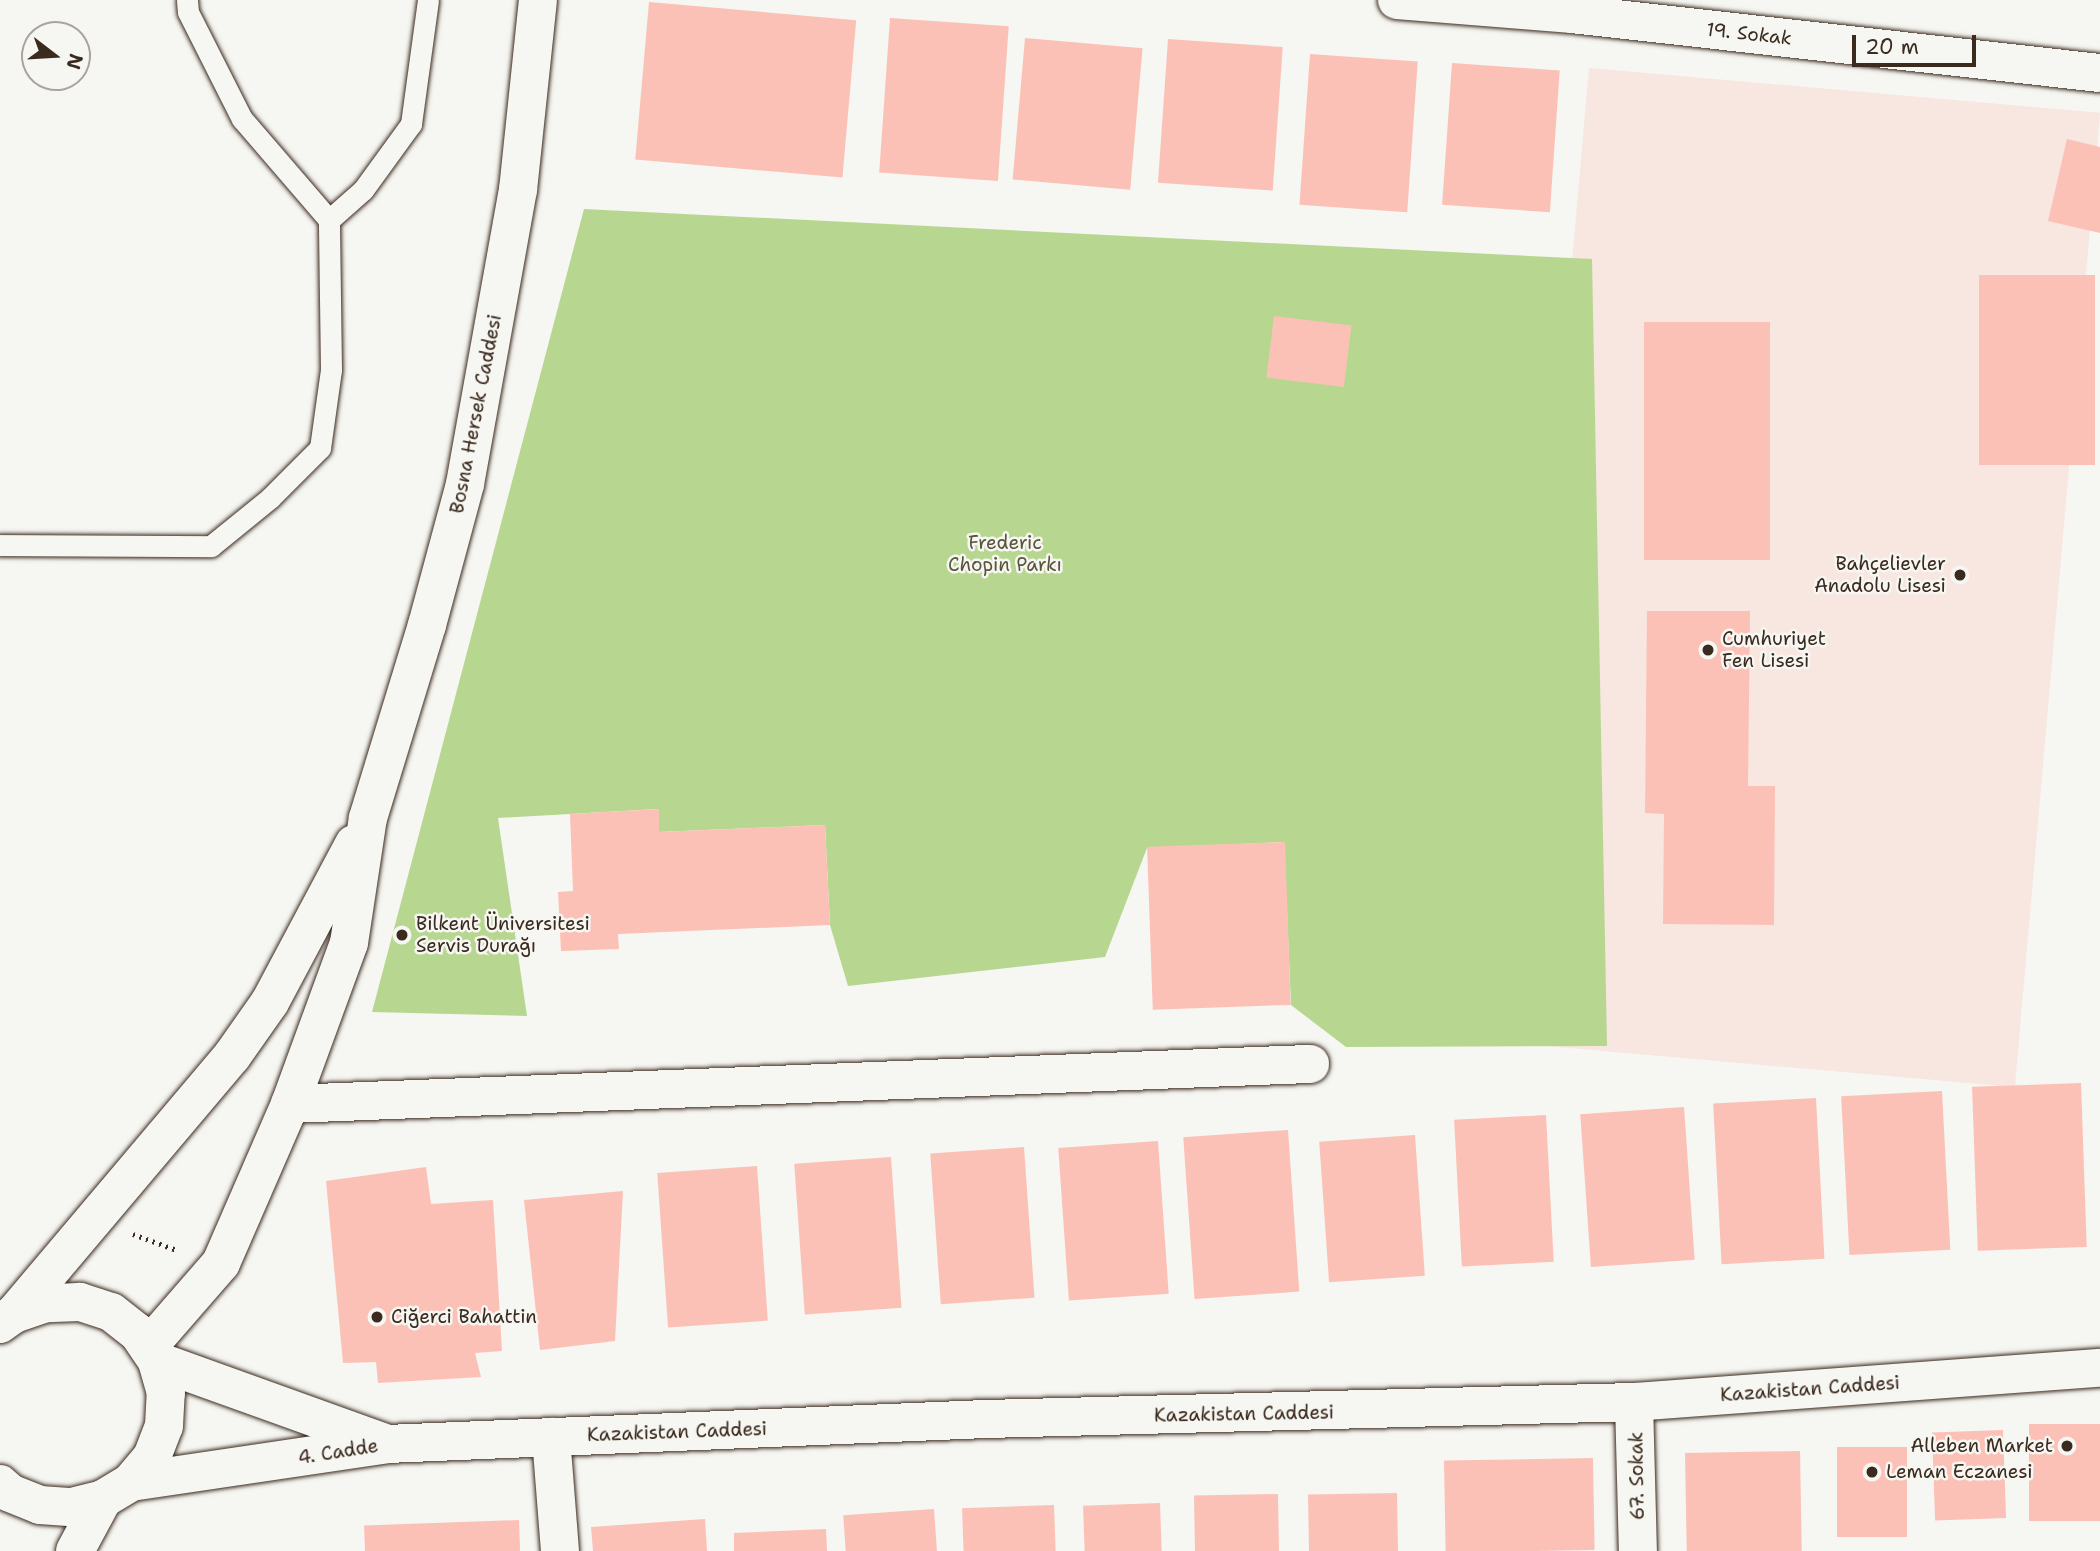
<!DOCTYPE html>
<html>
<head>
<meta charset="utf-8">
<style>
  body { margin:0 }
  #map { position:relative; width:2100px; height:1551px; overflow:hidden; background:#f6f6f2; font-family:"Shantell Sans",sans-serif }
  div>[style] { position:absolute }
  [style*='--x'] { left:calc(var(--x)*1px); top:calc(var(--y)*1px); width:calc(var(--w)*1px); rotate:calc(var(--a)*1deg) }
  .built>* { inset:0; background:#f8e6e0; transform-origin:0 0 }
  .green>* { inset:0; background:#b7d790 }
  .building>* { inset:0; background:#fcc1b6; transform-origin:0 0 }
  .path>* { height:4.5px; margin-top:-2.25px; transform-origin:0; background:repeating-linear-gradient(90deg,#3b2a1e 0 2px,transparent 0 7px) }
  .roads { filter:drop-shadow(0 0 2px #3b2a1e) drop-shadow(0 0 2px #3b2a1e) }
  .lane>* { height:21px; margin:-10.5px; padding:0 10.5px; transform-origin:10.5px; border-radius:10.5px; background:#f6f6f2 }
  .street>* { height:38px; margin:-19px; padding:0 19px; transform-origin:19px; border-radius:19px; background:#f6f6f2 }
  .secondary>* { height:38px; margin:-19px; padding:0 19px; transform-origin:19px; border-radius:19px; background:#f6f6f2 }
  .dots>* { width:19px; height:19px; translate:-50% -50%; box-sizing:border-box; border:4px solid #f6f6f2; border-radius:50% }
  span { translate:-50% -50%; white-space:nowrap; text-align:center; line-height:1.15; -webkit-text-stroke:5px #f6f6f2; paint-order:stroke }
  .street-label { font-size:19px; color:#3b2a1e }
  .park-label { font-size:19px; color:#5a553a }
  .poi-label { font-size:19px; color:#3b2a1e }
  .right { translate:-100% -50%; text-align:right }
  .left { translate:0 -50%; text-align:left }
  .north { position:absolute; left:21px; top:21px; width:70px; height:70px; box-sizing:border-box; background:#f6f6f2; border:2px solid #aba49d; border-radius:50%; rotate:107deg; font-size:19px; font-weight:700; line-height:28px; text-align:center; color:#3b2a1e }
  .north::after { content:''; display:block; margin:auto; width:24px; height:32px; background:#3b2a1e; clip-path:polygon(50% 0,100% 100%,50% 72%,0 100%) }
  .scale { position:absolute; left:1852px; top:35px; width:124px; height:32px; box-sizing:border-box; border:4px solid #3b2a1e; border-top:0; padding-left:9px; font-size:21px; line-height:24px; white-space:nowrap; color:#3b2a1e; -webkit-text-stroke:5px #f6f6f2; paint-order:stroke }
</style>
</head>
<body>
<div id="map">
  <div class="built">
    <i style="left:1589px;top:68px;width:513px;height:978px;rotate:5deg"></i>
  </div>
  <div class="green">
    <i style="clip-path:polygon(584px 209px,1592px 259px,1607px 1046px,1346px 1047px,1291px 1005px,1284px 842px,1147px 848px,1105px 957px,848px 986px,830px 925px,825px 825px,659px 832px,658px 809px,498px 818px,527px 1016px,372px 1012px)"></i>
  </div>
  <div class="building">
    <i style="left:649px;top:2px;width:208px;height:158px;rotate:5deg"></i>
    <i style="left:890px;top:18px;width:119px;height:155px;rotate:4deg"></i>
    <i style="left:1025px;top:38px;width:118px;height:142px;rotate:5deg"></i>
    <i style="left:1168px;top:39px;width:115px;height:144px;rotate:4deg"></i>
    <i style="left:1310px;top:54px;width:108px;height:151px;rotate:4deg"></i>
    <i style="left:1452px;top:63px;width:108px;height:142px;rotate:4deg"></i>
    <i style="clip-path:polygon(2067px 139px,2100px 147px,2100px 233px,2048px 221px)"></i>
    <i style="left:1979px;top:275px;width:116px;height:190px"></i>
    <i style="left:1274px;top:316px;width:78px;height:62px;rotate:7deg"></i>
    <i style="left:1644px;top:322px;width:126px;height:238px"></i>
    <i style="clip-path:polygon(1647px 611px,1750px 611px,1748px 786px,1775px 786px,1774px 925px,1663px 924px,1664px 814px,1645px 813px)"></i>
    <i style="clip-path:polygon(659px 809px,659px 832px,825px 825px,830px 925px,618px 934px,619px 949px,561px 951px,558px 892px,573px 891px,570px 814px)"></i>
    <i style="left:1285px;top:842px;width:163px;height:138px;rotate:88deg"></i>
    <i style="left:2081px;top:1083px;width:164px;height:109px;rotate:88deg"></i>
    <i style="left:1942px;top:1091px;width:159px;height:101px;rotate:87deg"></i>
    <i style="left:1816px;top:1098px;width:161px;height:103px;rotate:87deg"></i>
    <i style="left:1684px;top:1107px;width:153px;height:104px;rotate:86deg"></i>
    <i style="left:1546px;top:1115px;width:147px;height:92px;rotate:87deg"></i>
    <i style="left:1288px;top:1130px;width:162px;height:105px;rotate:86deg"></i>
    <i style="left:1415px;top:1135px;width:141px;height:96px;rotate:86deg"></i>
    <i style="left:1158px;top:1141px;width:153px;height:100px;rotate:86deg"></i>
    <i style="left:1024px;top:1147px;width:151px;height:94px;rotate:86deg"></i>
    <i style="left:891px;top:1157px;width:151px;height:97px;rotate:86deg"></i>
    <i style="left:757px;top:1166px;width:155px;height:100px;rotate:86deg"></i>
    <i style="clip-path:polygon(426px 1167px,431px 1204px,493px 1200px,502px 1351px,475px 1353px,481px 1377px,378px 1383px,376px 1362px,343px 1363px,326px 1181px)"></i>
    <i style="clip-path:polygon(623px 1191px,615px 1341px,540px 1350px,524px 1200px)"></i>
    <i style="left:2100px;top:1424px;width:97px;height:71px;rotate:90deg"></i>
    <i style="left:2003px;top:1430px;width:88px;height:71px;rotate:88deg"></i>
    <i style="left:1837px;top:1447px;width:70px;height:90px"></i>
    <i style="left:1800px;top:1451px;width:100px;height:115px;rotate:89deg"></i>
    <i style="left:1593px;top:1458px;width:92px;height:149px;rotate:89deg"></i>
    <i style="left:1397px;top:1493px;width:58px;height:89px;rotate:89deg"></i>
    <i style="left:1278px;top:1494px;width:57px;height:84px;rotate:89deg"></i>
    <i style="left:1160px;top:1503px;width:48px;height:77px;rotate:88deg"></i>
    <i style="left:1054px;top:1505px;width:46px;height:92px;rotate:88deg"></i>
    <i style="left:934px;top:1509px;width:42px;height:91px;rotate:86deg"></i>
    <i style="clip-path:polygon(705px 1519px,707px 1551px,593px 1551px,591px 1527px)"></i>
    <i style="left:519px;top:1520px;width:31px;height:155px;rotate:88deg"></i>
    <i style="clip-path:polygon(826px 1529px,827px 1551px,734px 1551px,734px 1533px)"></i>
  </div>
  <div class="path">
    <i style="--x:133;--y:1234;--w:47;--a:20"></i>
  </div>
  <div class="roads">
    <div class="lane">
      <i style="--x:329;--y:220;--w:45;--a:-41.4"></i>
      <i style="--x:363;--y:190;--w:82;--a:-54"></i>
      <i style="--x:411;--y:124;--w:125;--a:-82.2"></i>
      <i style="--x:0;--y:545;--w:211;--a:0.3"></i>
      <i style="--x:211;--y:546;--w:76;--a:-39.1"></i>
      <i style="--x:270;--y:498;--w:71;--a:-45"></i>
      <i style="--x:320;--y:448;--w:79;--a:-82"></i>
      <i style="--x:331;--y:370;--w:150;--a:-90.8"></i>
      <i style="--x:329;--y:220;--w:133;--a:-130.7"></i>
      <i style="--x:242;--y:119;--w:120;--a:-116.8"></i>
      <i style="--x:188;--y:12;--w:12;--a:-95"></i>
    </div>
    <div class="street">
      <i style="--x:1397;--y:0;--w:176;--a:4.6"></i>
      <i style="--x:1572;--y:14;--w:531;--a:6.38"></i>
      <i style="--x:290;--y:1104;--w:1021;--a:-2.25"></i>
      <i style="--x:1634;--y:1402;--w:149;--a:88.5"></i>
      <i style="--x:551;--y:1437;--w:114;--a:85.5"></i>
    </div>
    <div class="secondary">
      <i style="--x:0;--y:1324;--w:17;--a:-36"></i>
      <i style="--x:14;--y:1314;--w:338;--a:-49.8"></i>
      <i style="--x:232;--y:1056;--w:66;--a:-54.9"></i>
      <i style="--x:270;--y:1002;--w:179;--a:-62"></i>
      <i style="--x:148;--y:1347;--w:111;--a:-49"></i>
      <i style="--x:221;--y:1263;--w:173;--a:-66.5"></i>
      <i style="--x:290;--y:1104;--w:171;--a:-69.9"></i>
      <i style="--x:349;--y:943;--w:126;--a:-81.4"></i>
      <i style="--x:368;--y:818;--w:202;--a:-73"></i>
      <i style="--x:427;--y:625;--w:146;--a:-74.9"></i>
      <i style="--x:465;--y:484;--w:299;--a:-79.8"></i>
      <i style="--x:518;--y:190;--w:191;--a:-84"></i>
      <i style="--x:157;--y:1361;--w:242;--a:19.8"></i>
      <i style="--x:131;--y:1482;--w:259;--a:-8.4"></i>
      <i style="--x:387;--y:1444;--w:600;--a:-2.39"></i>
      <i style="--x:986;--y:1419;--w:648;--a:-1.5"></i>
      <i style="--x:1634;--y:1402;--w:467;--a:-4.2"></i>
      <i style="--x:0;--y:1484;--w:13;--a:42"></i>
      <i style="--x:10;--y:1493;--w:32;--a:22"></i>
      <i style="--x:40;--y:1505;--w:32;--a:4"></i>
      <i style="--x:72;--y:1507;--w:32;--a:-14"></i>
      <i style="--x:103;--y:1499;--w:33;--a:-31"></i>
      <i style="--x:131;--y:1482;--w:33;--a:-50"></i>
      <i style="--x:152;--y:1457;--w:33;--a:-69"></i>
      <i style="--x:164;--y:1426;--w:33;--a:-87"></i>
      <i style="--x:166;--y:1393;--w:33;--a:-106"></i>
      <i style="--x:157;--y:1361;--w:34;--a:-124"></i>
      <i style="--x:138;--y:1333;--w:34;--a:-142"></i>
      <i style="--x:111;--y:1312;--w:33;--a:-162"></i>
      <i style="--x:80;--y:1302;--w:34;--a:178"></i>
      <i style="--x:46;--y:1303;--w:34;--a:161"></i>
      <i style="--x:75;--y:1551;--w:59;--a:-61.7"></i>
    </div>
  </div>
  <div class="dots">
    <i style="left:1960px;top:575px;background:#3b2a1e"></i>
    <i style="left:1708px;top:650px;background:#3b2a1e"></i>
    <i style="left:402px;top:935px;background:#3b2a1e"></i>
    <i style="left:377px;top:1317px;background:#3b2a1e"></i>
    <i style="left:2067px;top:1446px;background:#3b2a1e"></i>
    <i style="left:1872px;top:1472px;background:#3b2a1e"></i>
  </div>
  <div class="street-label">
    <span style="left:1749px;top:34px;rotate:6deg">19. Sokak</span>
    <span style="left:476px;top:414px;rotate:-79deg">Bosna Hersek Caddesi</span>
    <span style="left:1810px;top:1389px;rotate:-4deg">Kazakistan Caddesi</span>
    <span style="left:1244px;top:1414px;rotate:-1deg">Kazakistan Caddesi</span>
    <span style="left:677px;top:1432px;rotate:-2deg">Kazakistan Caddesi</span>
    <span style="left:338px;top:1452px;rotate:-9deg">4. Cadde</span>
    <span style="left:1637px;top:1476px;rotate:-91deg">67. Sokak</span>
  </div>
  <div class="park-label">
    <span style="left:1005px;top:554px">Frederic<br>Chopin Parkı</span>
  </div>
  <div class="poi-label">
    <span class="right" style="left:1946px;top:575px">Bahçelievler<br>Anadolu Lisesi</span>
    <span class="left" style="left:1722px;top:650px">Cumhuriyet<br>Fen Lisesi</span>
    <span class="left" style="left:416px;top:935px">Bilkent Üniversitesi<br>Servis Durağı</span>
    <span class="left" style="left:391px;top:1317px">Ciğerci Bahattin</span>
    <span class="right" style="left:2053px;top:1446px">Alleben Market</span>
    <span class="left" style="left:1886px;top:1472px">Leman Eczanesi</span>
  </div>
  <div class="north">N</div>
  <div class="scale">20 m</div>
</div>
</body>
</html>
